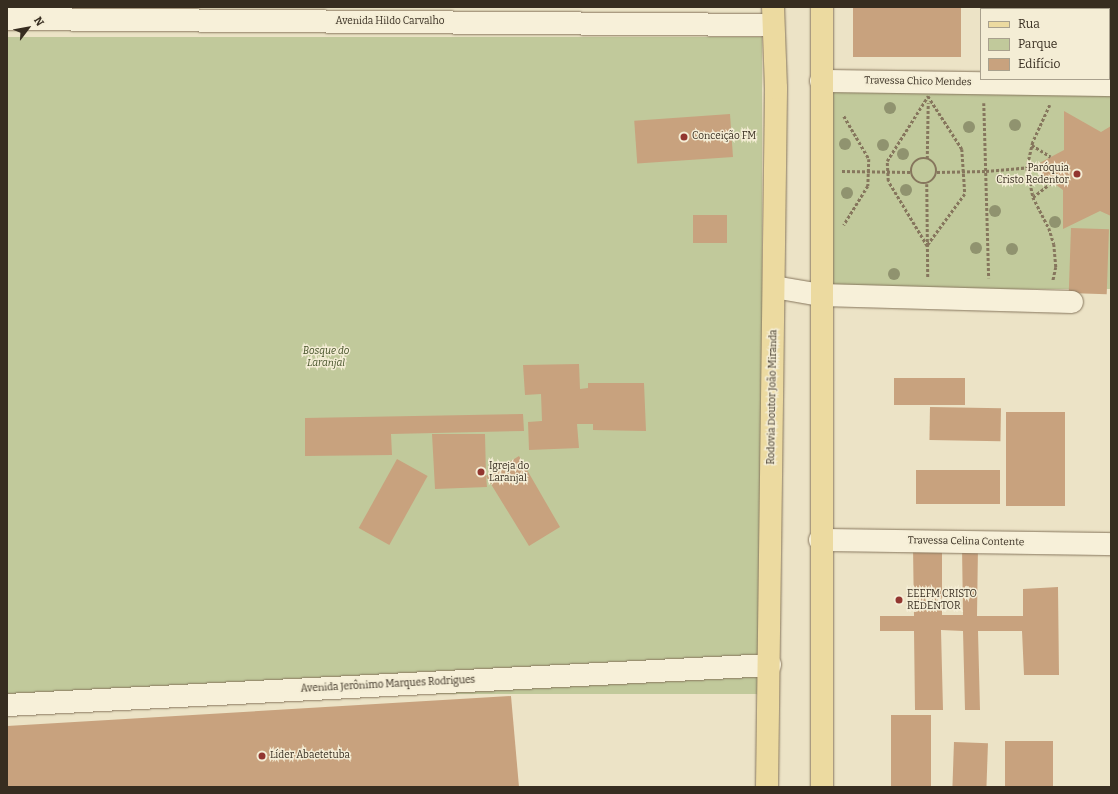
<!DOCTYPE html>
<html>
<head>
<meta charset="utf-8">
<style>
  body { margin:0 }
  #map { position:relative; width:1118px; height:794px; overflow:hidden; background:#ece3c6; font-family:Bitter,serif }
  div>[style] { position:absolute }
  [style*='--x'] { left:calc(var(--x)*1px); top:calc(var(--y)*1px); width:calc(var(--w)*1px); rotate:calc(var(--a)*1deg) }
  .green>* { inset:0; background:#c1c99b; transform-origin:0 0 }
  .building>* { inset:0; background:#c8a27e; transform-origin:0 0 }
  .path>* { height:2.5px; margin-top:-1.25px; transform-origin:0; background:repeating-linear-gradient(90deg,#86765d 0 3px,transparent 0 5px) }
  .path>.ring { margin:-1.25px; padding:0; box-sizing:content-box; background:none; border:2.5px solid #86765d; border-radius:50% }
  .roads { filter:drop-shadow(0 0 1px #86765d) drop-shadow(0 0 1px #86765d) }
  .minor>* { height:22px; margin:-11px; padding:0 11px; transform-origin:11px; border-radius:11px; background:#f7f0d9 }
  .major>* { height:22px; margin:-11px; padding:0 11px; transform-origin:11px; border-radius:11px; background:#ecdaa0 }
  .trees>* { width:12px; height:12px; margin:-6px; border-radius:50%; background:#90936f }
  .dots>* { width:11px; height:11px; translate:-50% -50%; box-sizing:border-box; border:2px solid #f4edd5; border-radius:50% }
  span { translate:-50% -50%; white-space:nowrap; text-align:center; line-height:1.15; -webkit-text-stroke:3px #f4edd5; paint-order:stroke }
  .street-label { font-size:10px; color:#372d20 }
  .poi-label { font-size:10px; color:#372d20 }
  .left { translate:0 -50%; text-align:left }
  .right { translate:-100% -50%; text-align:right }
  .park-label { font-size:10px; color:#455228; font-style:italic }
  .frame { position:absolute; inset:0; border:8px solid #372d20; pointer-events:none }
  .legend { position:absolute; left:980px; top:8px; width:130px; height:72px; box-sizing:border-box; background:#f4edd5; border:1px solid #a8a08d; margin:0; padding:5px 7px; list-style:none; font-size:12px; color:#372d20 }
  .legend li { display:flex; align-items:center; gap:8px; height:20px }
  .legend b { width:20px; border:1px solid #a8a08d }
  .north { position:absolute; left:8px; top:8px; width:40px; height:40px; -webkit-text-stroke:3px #f4edd5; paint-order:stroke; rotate:58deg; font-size:11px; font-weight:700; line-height:16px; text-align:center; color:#372d20 }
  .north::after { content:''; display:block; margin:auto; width:14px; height:18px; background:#372d20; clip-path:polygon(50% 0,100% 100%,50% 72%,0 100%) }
</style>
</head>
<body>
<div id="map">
  <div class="green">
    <i style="left:7px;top:37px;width:755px;height:657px"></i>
    <i style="left:827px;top:89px;width:284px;height:200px"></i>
  </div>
  <div class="building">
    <i style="left:853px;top:7px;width:108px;height:50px"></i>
    <i style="clip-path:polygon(1064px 111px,1101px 132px,1111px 126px,1111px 216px,1100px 211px,1063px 229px,1063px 190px,1032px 167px,1064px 150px)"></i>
    <i style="left:730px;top:114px;width:43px;height:96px;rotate:86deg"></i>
    <i style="left:693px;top:215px;width:34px;height:28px"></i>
    <i style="left:1071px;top:228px;width:38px;height:65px;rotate:2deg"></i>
    <i style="clip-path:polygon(579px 364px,580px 389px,588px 388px,588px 383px,644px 383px,646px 431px,593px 430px,593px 424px,577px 424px,579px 448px,529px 450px,528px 422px,542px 421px,541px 394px,525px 395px,523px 365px)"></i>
    <i style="left:894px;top:378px;width:71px;height:27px"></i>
    <i style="left:930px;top:407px;width:71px;height:33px;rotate:1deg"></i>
    <i style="left:1006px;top:412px;width:59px;height:94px"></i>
    <i style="clip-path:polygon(523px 414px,524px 431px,391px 434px,392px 455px,305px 456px,305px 418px)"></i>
    <i style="clip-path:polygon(432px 434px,485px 434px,486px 476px,519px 456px,560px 527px,529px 546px,486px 476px,487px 487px,435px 489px)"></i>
    <i style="left:397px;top:459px;width:35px;height:79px;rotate:29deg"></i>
    <i style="left:916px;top:470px;width:84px;height:34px"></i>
    <i style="clip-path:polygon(978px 546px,977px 616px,1023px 616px,1023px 589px,1058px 587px,1059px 675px,1024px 675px,1022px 631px,978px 631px,980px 710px,965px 710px,963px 631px,941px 630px,943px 710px,915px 710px,914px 631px,880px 631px,880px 616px,914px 616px,913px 547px,942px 547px,942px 615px,963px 615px,962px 547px)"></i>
    <i style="clip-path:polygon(511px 696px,519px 787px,7px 787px,7px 726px)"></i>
    <i style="left:931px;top:715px;width:72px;height:40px;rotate:90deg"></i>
    <i style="left:1005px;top:741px;width:48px;height:46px"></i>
    <i style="left:954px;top:742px;width:34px;height:45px;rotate:2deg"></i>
  </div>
  <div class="path">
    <i style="--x:928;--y:96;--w:63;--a:57.3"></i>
    <i style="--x:962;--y:149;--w:45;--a:86.2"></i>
    <i style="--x:965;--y:194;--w:64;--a:126.2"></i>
    <i style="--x:927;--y:246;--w:76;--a:-121"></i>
    <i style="--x:888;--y:181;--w:20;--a:-93"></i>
    <i style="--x:887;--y:161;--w:77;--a:-57.8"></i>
    <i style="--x:984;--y:103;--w:175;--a:88.4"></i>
    <i style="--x:1050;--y:105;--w:41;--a:114.7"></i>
    <i style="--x:1033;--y:142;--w:27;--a:103"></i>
    <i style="--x:1027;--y:168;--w:30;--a:78"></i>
    <i style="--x:1033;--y:197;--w:35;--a:63"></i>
    <i style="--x:1049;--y:228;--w:17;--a:73"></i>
    <i style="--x:1054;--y:244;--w:23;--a:85"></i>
    <i style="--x:1056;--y:267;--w:14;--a:102"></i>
    <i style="--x:844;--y:116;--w:50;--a:59.8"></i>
    <i style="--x:869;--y:159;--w:27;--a:92"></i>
    <i style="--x:868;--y:186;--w:46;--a:121.6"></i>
    <i style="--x:1032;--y:145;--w:22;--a:32"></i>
    <i class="ring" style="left:911px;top:158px;width:23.5px;height:23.5px"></i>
    <i style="--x:927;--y:159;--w:56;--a:-89"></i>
    <i style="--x:842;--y:171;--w:69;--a:0.8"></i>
    <i style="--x:937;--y:172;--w:49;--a:-1.2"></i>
    <i style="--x:986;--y:171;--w:46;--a:-5"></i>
    <i style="--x:927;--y:184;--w:93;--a:89.4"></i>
    <i style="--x:1033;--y:197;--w:24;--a:-38"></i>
  </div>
  <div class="roads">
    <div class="minor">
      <i style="--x:7;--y:19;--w:766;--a:0.45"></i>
      <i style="--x:821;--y:81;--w:290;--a:0.8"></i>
      <i style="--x:774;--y:287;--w:48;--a:9.7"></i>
      <i style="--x:821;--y:295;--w:251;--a:1.6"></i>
      <i style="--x:820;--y:540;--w:291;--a:0.8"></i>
      <i style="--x:7;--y:705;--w:764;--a:-3"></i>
    </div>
    <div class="major">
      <i style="--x:767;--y:787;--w:699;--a:-89.26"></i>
      <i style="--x:776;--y:88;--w:81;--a:-92.1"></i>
      <i style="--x:822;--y:787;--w:780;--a:-90"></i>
    </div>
  </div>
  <div class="trees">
    <i style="left:890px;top:108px"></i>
    <i style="left:1015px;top:125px"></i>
    <i style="left:969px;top:127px"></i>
    <i style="left:845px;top:144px"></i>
    <i style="left:883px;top:145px"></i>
    <i style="left:903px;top:154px"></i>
    <i style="left:906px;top:190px"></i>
    <i style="left:847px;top:193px"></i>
    <i style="left:995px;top:211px"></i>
    <i style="left:1055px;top:222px"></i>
    <i style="left:976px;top:248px"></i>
    <i style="left:1012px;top:249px"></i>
    <i style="left:894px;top:274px"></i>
  </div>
  <div class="dots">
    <i style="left:684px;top:137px;background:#923630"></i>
    <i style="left:1077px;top:174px;background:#923630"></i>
    <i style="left:481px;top:472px;background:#923630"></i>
    <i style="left:899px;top:600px;background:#923630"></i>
    <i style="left:262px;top:756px;background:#923630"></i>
  </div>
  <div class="street-label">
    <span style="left:390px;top:22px">Avenida Hildo Carvalho</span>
    <span style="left:918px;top:82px;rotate:1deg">Travessa Chico Mendes</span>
    <span style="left:773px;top:397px;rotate:-89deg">Rodovia Doutor João Miranda</span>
    <span style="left:966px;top:542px;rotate:1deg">Travessa Celina Contente</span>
    <span style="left:388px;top:685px;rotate:-3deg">Avenida Jerônimo Marques Rodrigues</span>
  </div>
  <div class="poi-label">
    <span class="left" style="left:692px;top:137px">Conceição FM</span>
    <span class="right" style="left:1069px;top:174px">Paróquia<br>Cristo Redentor</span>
    <span class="left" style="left:489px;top:472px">Igreja do<br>Laranjal</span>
    <span class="left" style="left:907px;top:600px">EEEFM CRISTO<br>REDENTOR</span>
    <span class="left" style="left:270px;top:756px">Líder Abaetetuba</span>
  </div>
  <div class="park-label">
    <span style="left:326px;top:357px">Bosque do<br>Laranjal</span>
  </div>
  <div class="frame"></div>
  <ul class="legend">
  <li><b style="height:5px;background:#ecdaa0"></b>Rua</li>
  <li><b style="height:11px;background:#c1c99b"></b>Parque</li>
  <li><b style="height:11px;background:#c8a27e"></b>Edifício</li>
  </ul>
  <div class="north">N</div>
</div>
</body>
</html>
